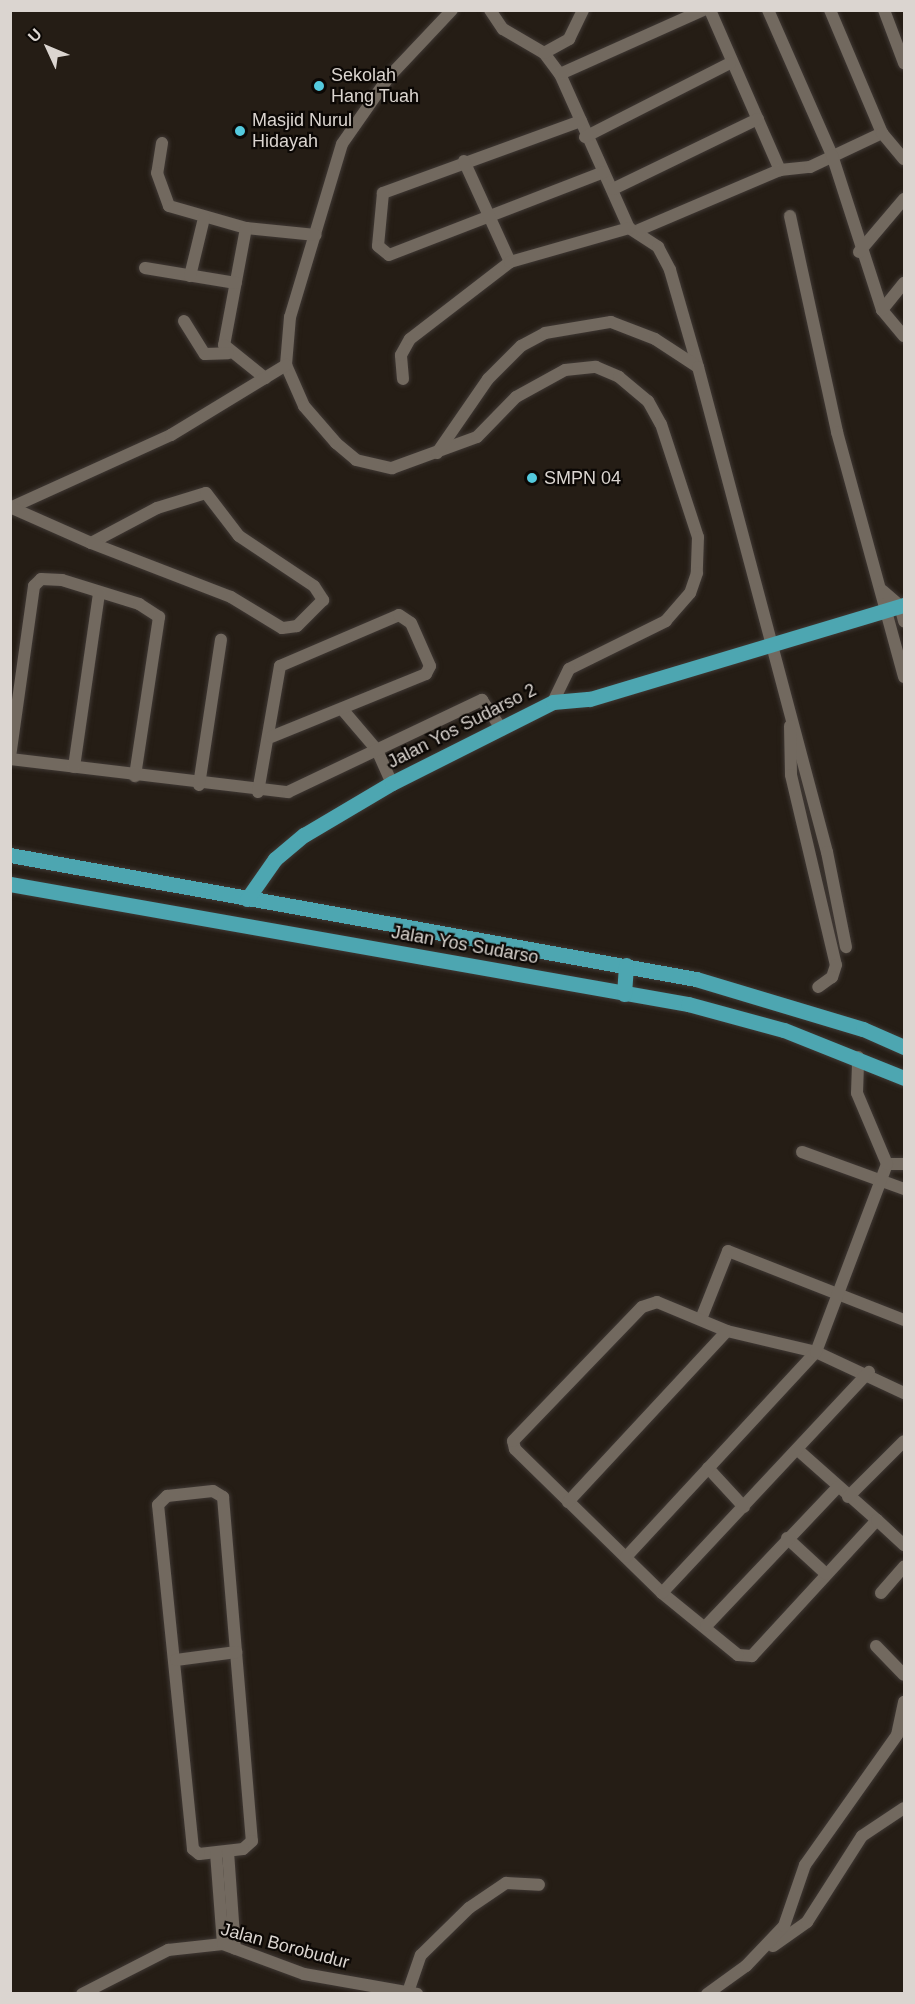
<!DOCTYPE html>
<html>
<head>
<meta charset="utf-8">
<style>
  body { margin:0 }
  #map { position:relative; width:915px; height:2004px; overflow:hidden; background:#251d15; font-family:Arial,sans-serif }
  div>[style] { position:absolute }
  [style*='--x'] { left:calc(var(--x)*1px); top:calc(var(--y)*1px); width:calc(var(--w)*1px); rotate:calc(var(--a)*1deg) }
  .roads { filter:drop-shadow(0 0 2px #3f3834) drop-shadow(0 0 2px #3f3834) }
  .minor>* { height:12px; margin:-6px; padding:0 6px; transform-origin:6px; border-radius:6px; background:#72695f }
  .major>* { height:15px; margin:-7.5px; padding:0 7.5px; transform-origin:7.5px; border-radius:7.5px; background:#4da6b1 }
  .dots>* { width:16px; height:16px; translate:-50% -50%; box-sizing:border-box; border:3px solid #0c0805; border-radius:50% }
  span { translate:-50% -50%; white-space:nowrap; text-align:center; line-height:1.15; -webkit-text-stroke:4.5px #0c0805; paint-order:stroke }
  .poi-label { font-size:18px; color:#dbd5d0 }
  .left { translate:0 -50%; text-align:left }
  .street-label { font-size:18px; color:#dbd5d0 }
  .frame { position:absolute; inset:0; border:12px solid #dbd5d0; pointer-events:none }
  .north { position:absolute; left:18px; top:18px; width:60px; height:60px; -webkit-text-stroke:4px #0c0805; paint-order:stroke; rotate:314deg; font-size:16px; font-weight:700; line-height:24px; text-align:center; color:#dbd5d0 }
  .north::after { content:''; display:block; margin:auto; width:21px; height:27px; background:#dbd5d0; clip-path:polygon(50% 0,100% 100%,50% 72%,0 100%) }
</style>
</head>
<body>
<div id="map">
  <div class="roads">
    <div class="minor">
      <i style="--x:452;--y:10;--w:93;--a:133.3"></i>
      <i style="--x:388;--y:78;--w:80;--a:124.9"></i>
      <i style="--x:342;--y:144;--w:181;--a:106.7"></i>
      <i style="--x:290;--y:317;--w:48;--a:94.8"></i>
      <i style="--x:286;--y:365;--w:45;--a:66.3"></i>
      <i style="--x:304;--y:406;--w:49;--a:49.1"></i>
      <i style="--x:336;--y:443;--w:26;--a:40"></i>
      <i style="--x:356;--y:460;--w:37;--a:13"></i>
      <i style="--x:392;--y:468;--w:90;--a:-20"></i>
      <i style="--x:477;--y:437;--w:56;--a:-45.7"></i>
      <i style="--x:516;--y:397;--w:56;--a:-28.9"></i>
      <i style="--x:565;--y:370;--w:31;--a:-6"></i>
      <i style="--x:596;--y:367;--w:25;--a:23"></i>
      <i style="--x:619;--y:377;--w:38;--a:40"></i>
      <i style="--x:648;--y:401;--w:26;--a:61"></i>
      <i style="--x:661;--y:424;--w:119;--a:71.9"></i>
      <i style="--x:698;--y:537;--w:36;--a:92"></i>
      <i style="--x:697;--y:573;--w:21;--a:109"></i>
      <i style="--x:690;--y:593;--w:37;--a:131"></i>
      <i style="--x:666;--y:621;--w:108;--a:153.7"></i>
      <i style="--x:569;--y:669;--w:37;--a:116"></i>
      <i style="--x:490;--y:10;--w:23;--a:56"></i>
      <i style="--x:503;--y:29;--w:48;--a:30.3"></i>
      <i style="--x:544;--y:53;--w:26;--a:53"></i>
      <i style="--x:560;--y:74;--w:169;--a:65.9"></i>
      <i style="--x:629;--y:228;--w:35;--a:33"></i>
      <i style="--x:658;--y:247;--w:26;--a:62"></i>
      <i style="--x:670;--y:270;--w:101;--a:73.9"></i>
      <i style="--x:710;--y:10;--w:175;--a:66.4"></i>
      <i style="--x:780;--y:170;--w:30;--a:-6"></i>
      <i style="--x:810;--y:167;--w:80;--a:-25.3"></i>
      <i style="--x:768;--y:10;--w:158;--a:66.2"></i>
      <i style="--x:832;--y:155;--w:163;--a:72.1"></i>
      <i style="--x:882;--y:310;--w:34;--a:50"></i>
      <i style="--x:830;--y:10;--w:134;--a:67.1"></i>
      <i style="--x:882;--y:133;--w:34;--a:50"></i>
      <i style="--x:884;--y:10;--w:57;--a:69.3"></i>
      <i style="--x:544;--y:53;--w:29;--a:-29"></i>
      <i style="--x:569;--y:39;--w:32;--a:-64"></i>
      <i style="--x:560;--y:74;--w:157;--a:-24.1"></i>
      <i style="--x:581;--y:121;--w:211;--a:160"></i>
      <i style="--x:383;--y:193;--w:53;--a:95.4"></i>
      <i style="--x:378;--y:246;--w:14;--a:39"></i>
      <i style="--x:389;--y:255;--w:230;--a:-21.1"></i>
      <i style="--x:585;--y:137;--w:163;--a:-27"></i>
      <i style="--x:162;--y:143;--w:30;--a:99"></i>
      <i style="--x:157;--y:173;--w:35;--a:70"></i>
      <i style="--x:169;--y:206;--w:80;--a:15.9"></i>
      <i style="--x:246;--y:228;--w:70;--a:5.7"></i>
      <i style="--x:464;--y:161;--w:111;--a:65.5"></i>
      <i style="--x:613;--y:189;--w:161;--a:-25.8"></i>
      <i style="--x:790;--y:216;--w:221;--a:77.7"></i>
      <i style="--x:837;--y:432;--w:254;--a:74.7"></i>
      <i style="--x:246;--y:228;--w:119;--a:100.6"></i>
      <i style="--x:224;--y:345;--w:53;--a:38.8"></i>
      <i style="--x:639;--y:230;--w:153;--a:-23.1"></i>
      <i style="--x:859;--y:252;--w:70;--a:-49.7"></i>
      <i style="--x:145;--y:268;--w:92;--a:9.4"></i>
      <i style="--x:190;--y:276;--w:60;--a:-76.4"></i>
      <i style="--x:882;--y:310;--w:35;--a:-51"></i>
      <i style="--x:184;--y:321;--w:39;--a:58"></i>
      <i style="--x:205;--y:354;--w:23;--a:-2"></i>
      <i style="--x:403;--y:379;--w:24;--a:-95"></i>
      <i style="--x:401;--y:355;--w:18;--a:-61"></i>
      <i style="--x:410;--y:339;--w:126;--a:-37.6"></i>
      <i style="--x:510;--y:262;--w:124;--a:-15.9"></i>
      <i style="--x:437;--y:453;--w:90;--a:-55.4"></i>
      <i style="--x:488;--y:379;--w:47;--a:-45"></i>
      <i style="--x:521;--y:346;--w:27;--a:-28"></i>
      <i style="--x:545;--y:333;--w:67;--a:-9.5"></i>
      <i style="--x:611;--y:322;--w:47;--a:21.1"></i>
      <i style="--x:655;--y:339;--w:51;--a:33.1"></i>
      <i style="--x:698;--y:367;--w:502;--a:75.11"></i>
      <i style="--x:827;--y:852;--w:97;--a:78.7"></i>
      <i style="--x:10;--y:508;--w:177;--a:-24.4"></i>
      <i style="--x:171;--y:435;--w:135;--a:-31.3"></i>
      <i style="--x:12;--y:508;--w:86;--a:23.9"></i>
      <i style="--x:91;--y:543;--w:75;--a:-27.9"></i>
      <i style="--x:157;--y:508;--w:51;--a:-17"></i>
      <i style="--x:206;--y:493;--w:54;--a:52.5"></i>
      <i style="--x:239;--y:536;--w:90;--a:33.7"></i>
      <i style="--x:314;--y:586;--w:17;--a:57"></i>
      <i style="--x:323;--y:600;--w:37;--a:135"></i>
      <i style="--x:297;--y:626;--w:15;--a:172"></i>
      <i style="--x:282;--y:628;--w:60;--a:-148.7"></i>
      <i style="--x:231;--y:597;--w:150;--a:-158.9"></i>
      <i style="--x:883;--y:591;--w:23;--a:41"></i>
      <i style="--x:900;--y:606;--w:16;--a:75"></i>
      <i style="--x:342;--y:709;--w:54;--a:49.5"></i>
      <i style="--x:377;--y:750;--w:36;--a:66"></i>
      <i style="--x:790;--y:726;--w:49;--a:88.8"></i>
      <i style="--x:791;--y:775;--w:195;--a:76.7"></i>
      <i style="--x:836;--y:965;--w:13;--a:108"></i>
      <i style="--x:832;--y:977;--w:17;--a:144"></i>
      <i style="--x:10;--y:757;--w:173;--a:-82"></i>
      <i style="--x:34;--y:586;--w:10;--a:-45"></i>
      <i style="--x:41;--y:579;--w:21;--a:3"></i>
      <i style="--x:62;--y:580;--w:81;--a:17.3"></i>
      <i style="--x:139;--y:604;--w:24;--a:33"></i>
      <i style="--x:159;--y:617;--w:161;--a:98.6"></i>
      <i style="--x:10;--y:759;--w:280;--a:6.8"></i>
      <i style="--x:288;--y:792;--w:215;--a:-25.4"></i>
      <i style="--x:482;--y:700;--w:36;--a:56"></i>
      <i style="--x:74;--y:767;--w:176;--a:-81.8"></i>
      <i style="--x:199;--y:785;--w:147;--a:-81.4"></i>
      <i style="--x:258;--y:792;--w:128;--a:-80.1"></i>
      <i style="--x:280;--y:666;--w:129;--a:-23.2"></i>
      <i style="--x:399;--y:615;--w:14;--a:34"></i>
      <i style="--x:411;--y:623;--w:47;--a:66.2"></i>
      <i style="--x:430;--y:666;--w:9;--a:117"></i>
      <i style="--x:426;--y:674;--w:167;--a:157.9"></i>
      <i style="--x:802;--y:1152;--w:109;--a:19.9"></i>
      <i style="--x:887;--y:1164;--w:17;--a:0"></i>
      <i style="--x:701;--y:1319;--w:73;--a:-68.3"></i>
      <i style="--x:728;--y:1251;--w:189;--a:21.4"></i>
      <i style="--x:799;--y:1451;--w:104;--a:41.5"></i>
      <i style="--x:877;--y:1520;--w:185;--a:132.6"></i>
      <i style="--x:752;--y:1656;--w:14;--a:-176"></i>
      <i style="--x:738;--y:1655;--w:98;--a:-140.8"></i>
      <i style="--x:662;--y:1593;--w:206;--a:-135.6"></i>
      <i style="--x:515;--y:1449;--w:8;--a:-104"></i>
      <i style="--x:513;--y:1441;--w:186;--a:-46.1"></i>
      <i style="--x:642;--y:1307;--w:16;--a:-18"></i>
      <i style="--x:657;--y:1302;--w:76;--a:22.5"></i>
      <i style="--x:727;--y:1331;--w:91;--a:13.3"></i>
      <i style="--x:816;--y:1352;--w:97;--a:25"></i>
      <i style="--x:708;--y:1468;--w:53;--a:47.3"></i>
      <i style="--x:213;--y:1491;--w:12;--a:31"></i>
      <i style="--x:223;--y:1497;--w:345;--a:85.2"></i>
      <i style="--x:252;--y:1841;--w:12;--a:138"></i>
      <i style="--x:243;--y:1849;--w:44;--a:173.5"></i>
      <i style="--x:199;--y:1854;--w:8;--a:-140"></i>
      <i style="--x:193;--y:1849;--w:346;--a:-95.8"></i>
      <i style="--x:158;--y:1505;--w:13;--a:-45"></i>
      <i style="--x:167;--y:1496;--w:46;--a:-6.2"></i>
      <i style="--x:848;--y:1497;--w:79;--a:-45"></i>
      <i style="--x:568;--y:1502;--w:233;--a:-47.1"></i>
      <i style="--x:877;--y:1520;--w:37;--a:43"></i>
      <i style="--x:787;--y:1538;--w:53;--a:42.7"></i>
      <i style="--x:626;--y:1557;--w:280;--a:-47.2"></i>
      <i style="--x:816;--y:1352;--w:201;--a:-69.3"></i>
      <i style="--x:887;--y:1164;--w:77;--a:-112.9"></i>
      <i style="--x:857;--y:1093;--w:36;--a:-88"></i>
      <i style="--x:662;--y:1593;--w:303;--a:-46.9"></i>
      <i style="--x:881;--y:1593;--w:35;--a:-49"></i>
      <i style="--x:706;--y:1626;--w:192;--a:-46.5"></i>
      <i style="--x:876;--y:1646;--w:40;--a:46"></i>
      <i style="--x:176;--y:1660;--w:61;--a:-7.6"></i>
      <i style="--x:228;--y:1852;--w:97;--a:85.9"></i>
      <i style="--x:216;--y:1853;--w:91;--a:85.6"></i>
      <i style="--x:773;--y:1946;--w:42;--a:-35.2"></i>
      <i style="--x:807;--y:1922;--w:102;--a:-57.4"></i>
      <i style="--x:862;--y:1836;--w:50;--a:-33.7"></i>
      <i style="--x:408;--y:1992;--w:39;--a:-71"></i>
      <i style="--x:421;--y:1955;--w:67;--a:-44.4"></i>
      <i style="--x:469;--y:1908;--w:45;--a:-34"></i>
      <i style="--x:506;--y:1883;--w:33;--a:3"></i>
      <i style="--x:82;--y:1994;--w:97;--a:-27.1"></i>
      <i style="--x:168;--y:1950;--w:55;--a:-6.2"></i>
      <i style="--x:223;--y:1944;--w:86;--a:20.3"></i>
      <i style="--x:304;--y:1974;--w:115;--a:10"></i>
      <i style="--x:707;--y:1994;--w:48;--a:-35.7"></i>
      <i style="--x:746;--y:1966;--w:55;--a:-46.5"></i>
      <i style="--x:784;--y:1926;--w:65;--a:-71"></i>
      <i style="--x:805;--y:1865;--w:159;--a:-54.7"></i>
      <i style="--x:897;--y:1735;--w:34;--a:-78"></i>
    </div>
    <div class="major">
      <i style="--x:10;--y:855;--w:697;--a:10.25"></i>
      <i style="--x:696;--y:979;--w:174;--a:16.7"></i>
      <i style="--x:863;--y:1029;--w:45;--a:23.7"></i>
      <i style="--x:10;--y:884;--w:689;--a:10.04"></i>
      <i style="--x:688;--y:1004;--w:99;--a:15.2"></i>
      <i style="--x:784;--y:1030;--w:129;--a:21.8"></i>
      <i style="--x:247;--y:899;--w:49;--a:-55"></i>
      <i style="--x:275;--y:859;--w:38;--a:-40"></i>
      <i style="--x:304;--y:835;--w:102;--a:-30.6"></i>
      <i style="--x:392;--y:783;--w:180;--a:-26.7"></i>
      <i style="--x:553;--y:702;--w:37;--a:-5"></i>
      <i style="--x:590;--y:699;--w:328;--a:-16.7"></i>
      <i style="--x:624;--y:994;--w:29;--a:-86"></i>
    </div>
  </div>
  <div class="dots">
    <i style="left:319px;top:86px;background:#54cade"></i>
    <i style="left:240px;top:131px;background:#54cade"></i>
    <i style="left:532px;top:478px;background:#54cade"></i>
  </div>
  <div class="poi-label">
    <span class="left" style="left:331px;top:86px">Sekolah<br>Hang Tuah</span>
    <span class="left" style="left:252px;top:131px">Masjid Nurul<br>Hidayah</span>
    <span class="left" style="left:544px;top:478px">SMPN 04</span>
  </div>
  <div class="street-label">
    <span style="left:462px;top:726px;rotate:-27deg">Jalan Yos Sudarso 2</span>
    <span style="left:465px;top:945px;rotate:10deg">Jalan Yos Sudarso</span>
    <span style="left:285px;top:1946px;rotate:15deg">Jalan Borobudur</span>
  </div>
  <div class="frame"></div>
  <div class="north">U</div>
</div>
</body>
</html>
